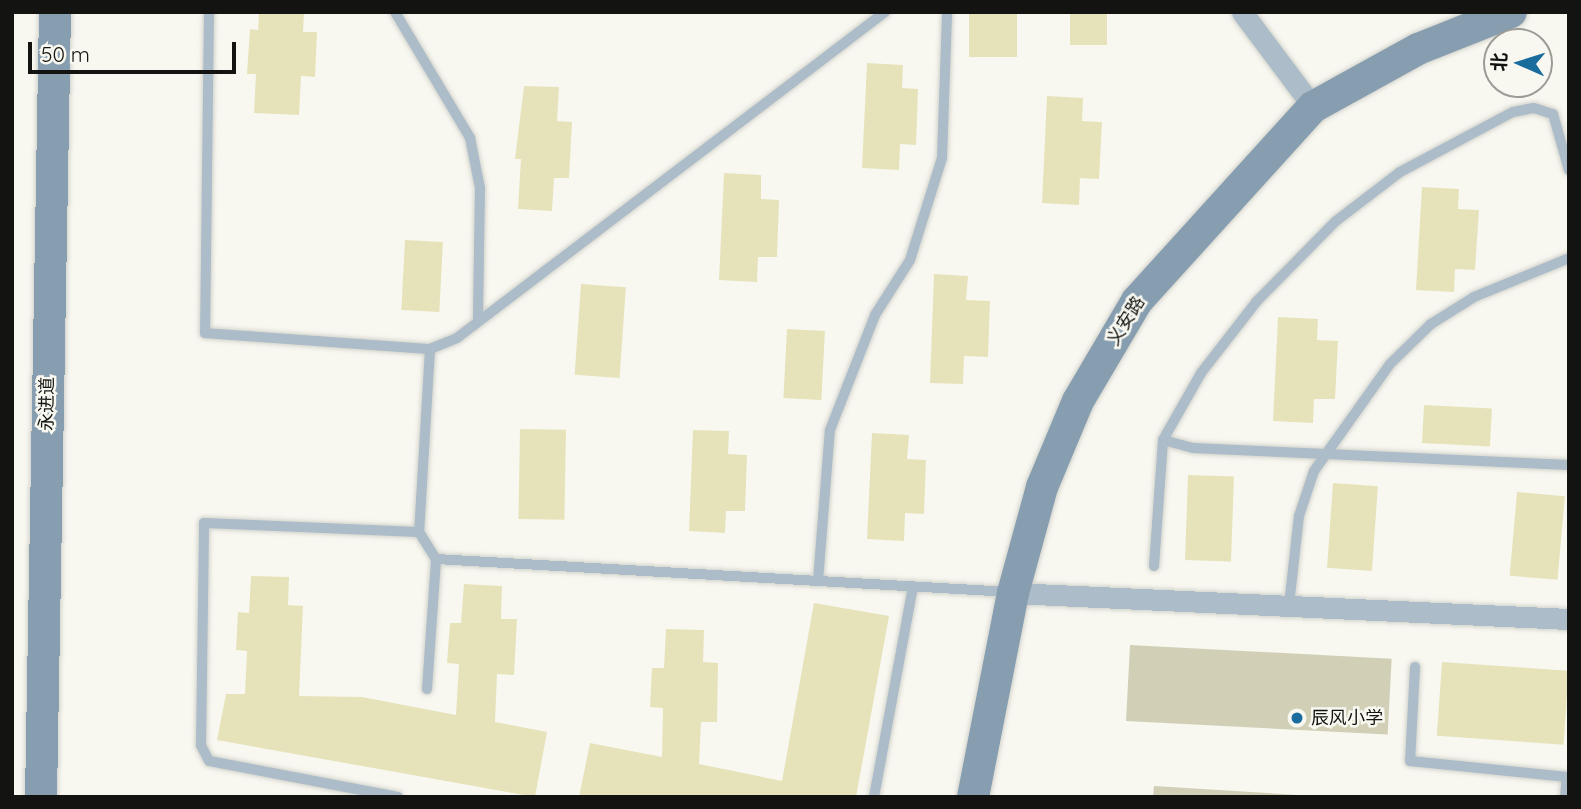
<!DOCTYPE html>
<html>
<head>
<meta charset="utf-8">
<style>
  body { margin:0 }
  #map { position:relative; width:1581px; height:809px; overflow:hidden; background:#f8f8f1; font-family:Quicksand,"Noto Sans SC",sans-serif }
  div>[style] { position:absolute }
  [style*='--x'] { left:calc(var(--x)*1px); top:calc(var(--y)*1px); width:calc(var(--w)*1px); rotate:calc(var(--a)*1deg) }
  .green>* { inset:0; background:#d1d0b7; transform-origin:0 0 }
  .building>* { inset:0; background:#e6e3ba; transform-origin:0 0 }
  .roads { filter:drop-shadow(0 0 2px #d3d3cd) drop-shadow(0 0 2px #d3d3cd) }
  .lane>* { height:10px; margin:-5px; padding:0 5px; transform-origin:5px; border-radius:5px; background:#acbcc8 }
  .street>* { height:21px; margin:-10.5px; padding:0 10.5px; transform-origin:10.5px; border-radius:10.5px; background:#acbcc8 }
  .secondary>* { height:32px; margin:-16px; padding:0 16px; transform-origin:16px; border-radius:16px; background:#879eb0 }
  .dots>* { width:19px; height:19px; translate:-50% -50%; box-sizing:border-box; border:4px solid #f8f8f1; border-radius:50% }
  span { translate:-50% -50%; white-space:nowrap; text-align:center; line-height:1.15; -webkit-text-stroke:5px #f8f8f1; paint-order:stroke }
  .street-label { font-size:18px; color:#131311 }
  .poi-label { font-size:18px; color:#131311 }
  .left { translate:0 -50%; text-align:left }
  .frame { position:absolute; inset:0; border:14px solid #131311; pointer-events:none }
  .north { position:absolute; left:1483px; top:28px; width:70px; height:70px; box-sizing:border-box; background:#f8f8f1; border:2px solid #9c9c97; border-radius:50%; rotate:273deg; font-size:19px; font-weight:700; line-height:28px; text-align:center; color:#131311 }
  .north::after { content:''; display:block; margin:auto; width:24px; height:32px; background:#1a6c9d; clip-path:polygon(50% 0,100% 100%,50% 72%,0 100%) }
  .scale { position:absolute; left:28px; top:42px; width:208px; height:32px; box-sizing:border-box; border:4px solid #131311; border-top:0; padding-left:9px; font-size:21px; line-height:24px; white-space:nowrap; color:#131311; -webkit-text-stroke:5px #f8f8f1; paint-order:stroke }
</style>
</head>
<body>
<div id="map">
  <div class="green">
    <i style="left:1130px;top:645px;width:262px;height:76px;rotate:3deg"></i>
    <i style="clip-path:polygon(1154px 786px,1331px 797px,1153px 797px)"></i>
  </div>
  <div class="building">
    <i style="clip-path:polygon(259px 12px,304px 12px,303px 32px,317px 32px,315px 77px,301px 76px,299px 115px,254px 113px,256px 74px,247px 74px,250px 29px,258px 30px)"></i>
    <i style="left:969px;top:12px;width:48px;height:45px"></i>
    <i style="left:1070px;top:12px;width:37px;height:33px"></i>
    <i style="clip-path:polygon(867px 63px,903px 65px,902px 88px,918px 89px,916px 145px,900px 144px,899px 170px,862px 168px)"></i>
    <i style="clip-path:polygon(524px 86px,559px 87px,557px 121px,572px 122px,569px 178px,554px 178px,552px 211px,518px 209px,521px 159px,515px 159px)"></i>
    <i style="clip-path:polygon(1047px 96px,1083px 98px,1082px 121px,1102px 122px,1099px 179px,1080px 178px,1079px 205px,1042px 203px)"></i>
    <i style="clip-path:polygon(724px 173px,761px 175px,761px 199px,779px 200px,777px 257px,758px 257px,757px 282px,719px 280px)"></i>
    <i style="clip-path:polygon(1422px 187px,1459px 189px,1458px 209px,1479px 210px,1475px 270px,1455px 269px,1454px 292px,1416px 290px)"></i>
    <i style="left:405px;top:240px;width:38px;height:70px;rotate:3deg"></i>
    <i style="clip-path:polygon(934px 274px,968px 276px,966px 300px,990px 301px,988px 357px,964px 356px,963px 384px,930px 383px)"></i>
    <i style="left:581px;top:284px;width:45px;height:91px;rotate:4deg"></i>
    <i style="clip-path:polygon(1278px 317px,1318px 319px,1317px 340px,1338px 341px,1335px 399px,1314px 399px,1313px 423px,1273px 421px)"></i>
    <i style="left:787px;top:329px;width:38px;height:69px;rotate:3deg"></i>
    <i style="left:1424px;top:405px;width:68px;height:38px;rotate:3deg"></i>
    <i style="left:520px;top:429px;width:46px;height:90px;rotate:1deg"></i>
    <i style="clip-path:polygon(693px 430px,729px 431px,728px 454px,747px 455px,745px 511px,726px 511px,725px 533px,689px 531px)"></i>
    <i style="clip-path:polygon(872px 433px,909px 435px,907px 459px,926px 460px,924px 514px,905px 513px,904px 541px,867px 539px)"></i>
    <i style="left:1188px;top:475px;width:46px;height:85px;rotate:2deg"></i>
    <i style="left:1333px;top:483px;width:45px;height:85px;rotate:4deg"></i>
    <i style="left:1517px;top:492px;width:48px;height:84px;rotate:5deg"></i>
    <i style="clip-path:polygon(251px 576px,289px 577px,288px 605px,303px 606px,299px 696px,362px 697px,456px 715px,459px 664px,447px 663px,450px 623px,461px 623px,464px 584px,502px 586px,501px 619px,517px 619px,514px 675px,497px 674px,495px 722px,547px 732px,535px 797px,217px 740px,226px 694px,245px 694px,247px 651px,236px 650px,238px 612px,249px 613px)"></i>
    <i style="clip-path:polygon(814px 603px,889px 616px,856px 797px,579px 797px,590px 743px,662px 757px,663px 708px,650px 707px,652px 668px,664px 668px,666px 629px,704px 630px,703px 662px,718px 663px,717px 722px,701px 722px,699px 764px,782px 781px)"></i>
    <i style="left:1442px;top:662px;width:127px;height:74px;rotate:4deg"></i>
  </div>
  <div class="roads">
    <div class="lane">
      <i style="--x:209;--y:12;--w:321;--a:90.7"></i>
      <i style="--x:205;--y:333;--w:226;--a:4.1"></i>
      <i style="--x:430;--y:349;--w:183;--a:93.4"></i>
      <i style="--x:419;--y:532;--w:32;--a:58"></i>
      <i style="--x:436;--y:559;--w:575;--a:3.29"></i>
      <i style="--x:395;--y:12;--w:147;--a:59.2"></i>
      <i style="--x:470;--y:138;--w:51;--a:78.7"></i>
      <i style="--x:480;--y:188;--w:132;--a:90.9"></i>
      <i style="--x:430;--y:349;--w:29;--a:-22"></i>
      <i style="--x:457;--y:338;--w:538;--a:-37.3"></i>
      <i style="--x:1163;--y:440;--w:31;--a:15"></i>
      <i style="--x:1193;--y:448;--w:376;--a:2.6"></i>
      <i style="--x:1154;--y:566;--w:126;--a:-85.9"></i>
      <i style="--x:1163;--y:440;--w:77;--a:-60.4"></i>
      <i style="--x:1201;--y:373;--w:91;--a:-52.1"></i>
      <i style="--x:1257;--y:301;--w:112;--a:-45.4"></i>
      <i style="--x:1336;--y:221;--w:81;--a:-37.4"></i>
      <i style="--x:1400;--y:172;--w:128;--a:-28"></i>
      <i style="--x:1513;--y:112;--w:21;--a:-11"></i>
      <i style="--x:1534;--y:108;--w:20;--a:18"></i>
      <i style="--x:1553;--y:114;--w:58;--a:74.1"></i>
      <i style="--x:818;--y:581;--w:151;--a:-85.5"></i>
      <i style="--x:830;--y:430;--w:123;--a:-68.6"></i>
      <i style="--x:875;--y:315;--w:65;--a:-57.5"></i>
      <i style="--x:910;--y:260;--w:107;--a:-72.6"></i>
      <i style="--x:942;--y:158;--w:146;--a:-88"></i>
      <i style="--x:1289;--y:605;--w:90;--a:-83.6"></i>
      <i style="--x:1299;--y:516;--w:47;--a:-71.6"></i>
      <i style="--x:1314;--y:471;--w:131;--a:-54.6"></i>
      <i style="--x:1390;--y:364;--w:57;--a:-44.3"></i>
      <i style="--x:1431;--y:324;--w:51;--a:-32.1"></i>
      <i style="--x:1474;--y:297;--w:103;--a:-22.3"></i>
      <i style="--x:1415;--y:667;--w:94;--a:93"></i>
      <i style="--x:1410;--y:761;--w:158;--a:5.8"></i>
      <i style="--x:1567;--y:777;--w:20;--a:96"></i>
      <i style="--x:427;--y:689;--w:130;--a:-86"></i>
      <i style="--x:398;--y:797;--w:192;--a:-169.2"></i>
      <i style="--x:209;--y:761;--w:18;--a:-117"></i>
      <i style="--x:201;--y:745;--w:222;--a:-89.2"></i>
      <i style="--x:204;--y:523;--w:215;--a:2.4"></i>
      <i style="--x:874;--y:797;--w:214;--a:-79.5"></i>
    </div>
    <div class="street">
      <i style="--x:1242;--y:12;--w:119;--a:53.2"></i>
      <i style="--x:1013;--y:593;--w:557;--a:2.68"></i>
    </div>
    <div class="secondary">
      <i style="--x:41;--y:797;--w:785;--a:-88.98"></i>
      <i style="--x:973;--y:797;--w:208;--a:-78.9"></i>
      <i style="--x:1013;--y:593;--w:110;--a:-74.7"></i>
      <i style="--x:1042;--y:487;--w:93;--a:-67.3"></i>
      <i style="--x:1078;--y:401;--w:116;--a:-59.5"></i>
      <i style="--x:1137;--y:301;--w:262;--a:-47.8"></i>
      <i style="--x:1313;--y:107;--w:120;--a:-28.9"></i>
      <i style="--x:1418;--y:49;--w:100;--a:-21.7"></i>
    </div>
  </div>
  <div class="dots">
    <i style="left:1297px;top:718px;background:#1a6c9d"></i>
  </div>
  <div class="street-label">
    <span style="left:1126px;top:321px;rotate:-58deg">义安路</span>
    <span style="left:47px;top:404px;rotate:-89deg">永进道</span>
  </div>
  <div class="poi-label">
    <span class="left" style="left:1311px;top:718px">辰风小学</span>
  </div>
  <div class="frame"></div>
  <div class="north">北</div>
  <div class="scale">50 m</div>
</div>
</body>
</html>
